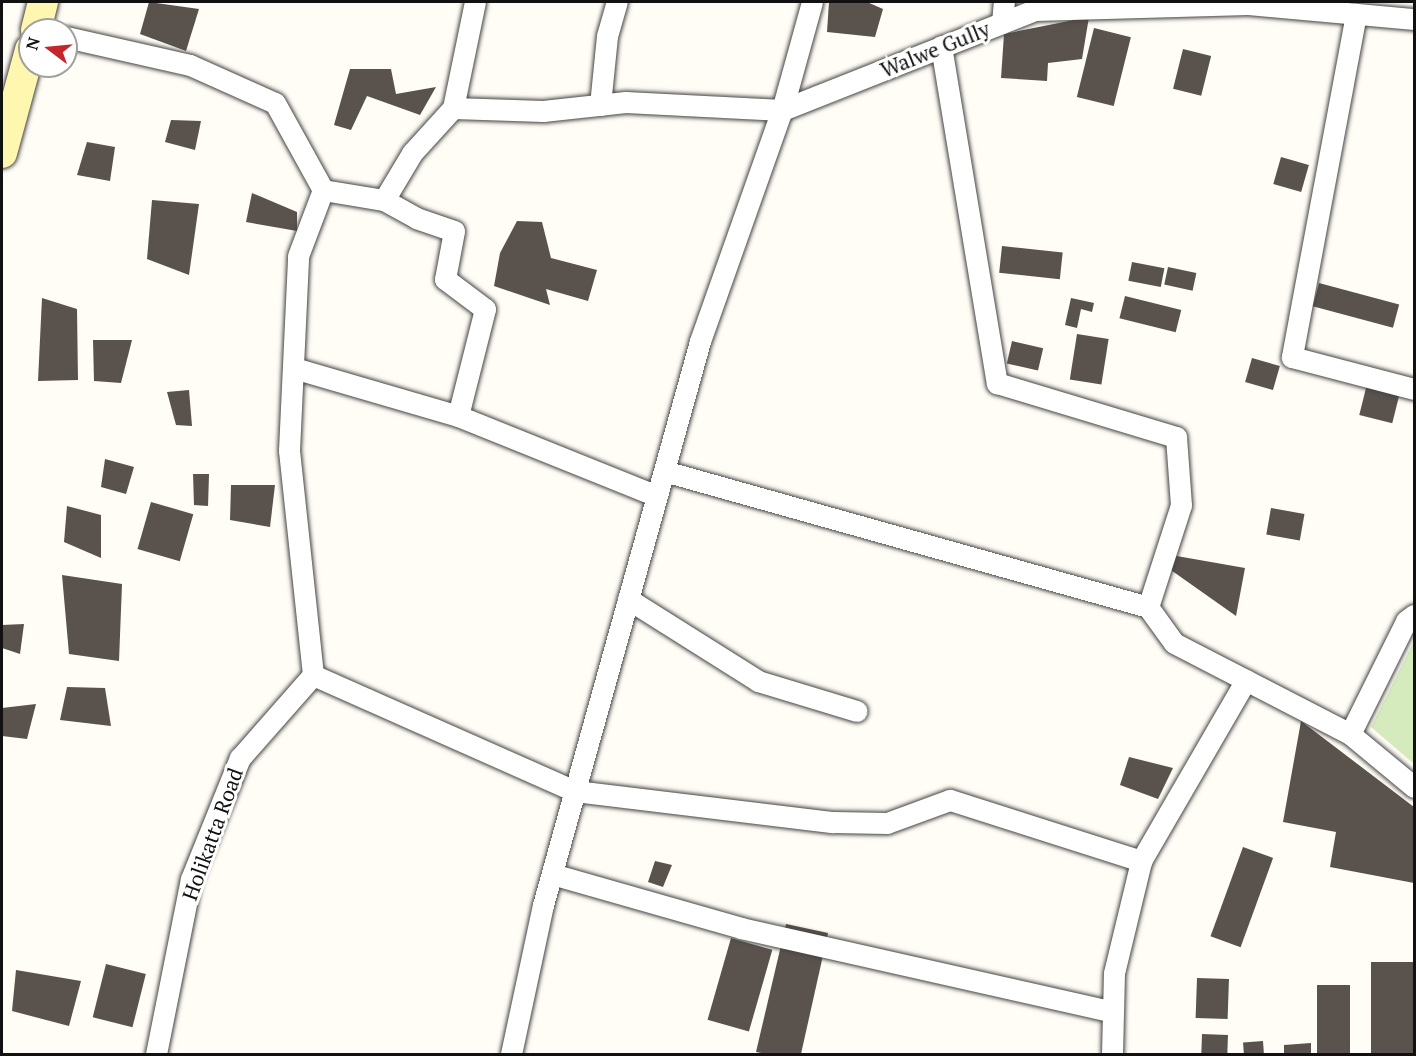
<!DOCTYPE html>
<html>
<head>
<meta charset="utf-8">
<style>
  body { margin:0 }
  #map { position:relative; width:1416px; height:1056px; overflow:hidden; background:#fffdf5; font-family:"PT Serif",serif }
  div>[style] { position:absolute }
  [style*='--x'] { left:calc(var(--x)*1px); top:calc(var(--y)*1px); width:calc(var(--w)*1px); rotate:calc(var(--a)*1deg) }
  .green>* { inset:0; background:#d5ebbd }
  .building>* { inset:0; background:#5a524d; transform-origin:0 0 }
  .roads { filter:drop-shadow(0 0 2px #444) drop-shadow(0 0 2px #444) }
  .minor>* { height:21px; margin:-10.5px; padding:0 10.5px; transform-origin:10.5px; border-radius:10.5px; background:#fff }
  .secondary>* { height:30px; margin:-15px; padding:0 15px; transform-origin:15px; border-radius:15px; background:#fff6b0 }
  span { translate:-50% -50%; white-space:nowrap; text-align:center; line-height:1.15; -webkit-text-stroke:6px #fff; paint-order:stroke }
  .street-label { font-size:21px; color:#111 }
  .frame { position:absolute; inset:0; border:3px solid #111; pointer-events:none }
  .north { position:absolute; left:18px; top:18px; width:60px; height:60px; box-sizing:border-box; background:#fff; border:2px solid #a0a0a0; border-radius:50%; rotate:286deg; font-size:16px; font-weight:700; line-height:24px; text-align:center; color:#111 }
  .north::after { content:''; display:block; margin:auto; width:21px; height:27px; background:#c4262e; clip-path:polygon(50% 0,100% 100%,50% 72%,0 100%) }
</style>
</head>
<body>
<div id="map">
  <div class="green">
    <i style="clip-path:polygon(1414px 641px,1414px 764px,1371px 727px)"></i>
  </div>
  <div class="building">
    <i style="clip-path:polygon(149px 2px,199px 9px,186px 51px,140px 34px)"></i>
    <i style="clip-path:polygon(829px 2px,867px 2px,883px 9px,875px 37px,827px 32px)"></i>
    <i style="clip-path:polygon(1089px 17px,1082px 59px,1048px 63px,1047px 81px,1001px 78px,1004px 34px)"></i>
    <i style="left:1094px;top:28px;width:38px;height:71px;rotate:14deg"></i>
    <i style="left:1183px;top:49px;width:29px;height:41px;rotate:14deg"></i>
    <i style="clip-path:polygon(350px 69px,391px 69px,396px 94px,436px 87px,420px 115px,367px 96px,351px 130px,334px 125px)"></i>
    <i style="clip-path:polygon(171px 120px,201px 121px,195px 150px,165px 142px)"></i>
    <i style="clip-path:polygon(87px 142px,115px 147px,110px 181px,77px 175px)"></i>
    <i style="left:1281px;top:157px;width:29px;height:28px;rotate:16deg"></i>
    <i style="clip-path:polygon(252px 193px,297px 212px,297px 231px,246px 222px)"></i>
    <i style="clip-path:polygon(152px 200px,199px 204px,189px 275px,147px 259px)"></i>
    <i style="clip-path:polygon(517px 221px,542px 222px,551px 258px,597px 270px,588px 301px,546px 289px,550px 305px,494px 286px,500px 253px)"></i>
    <i style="left:1002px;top:246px;width:61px;height:27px;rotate:6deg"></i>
    <i style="left:1132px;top:262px;width:33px;height:19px;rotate:11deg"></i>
    <i style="left:1168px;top:267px;width:29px;height:18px;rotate:12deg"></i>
    <i style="left:1319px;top:283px;width:83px;height:24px;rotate:15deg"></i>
    <i style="left:1125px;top:296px;width:58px;height:23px;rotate:14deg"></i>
    <i style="clip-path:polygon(42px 298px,77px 309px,78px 380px,38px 381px)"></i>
    <i style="clip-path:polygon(1071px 298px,1094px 303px,1092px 312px,1081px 309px,1077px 328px,1065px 325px)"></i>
    <i style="left:1077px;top:334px;width:32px;height:46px;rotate:9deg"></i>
    <i style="clip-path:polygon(93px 340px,132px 340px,121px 383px,94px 381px)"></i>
    <i style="left:1012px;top:341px;width:32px;height:23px;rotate:13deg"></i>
    <i style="left:1252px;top:358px;width:29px;height:25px;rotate:16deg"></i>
    <i style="left:1368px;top:380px;width:34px;height:36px;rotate:14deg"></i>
    <i style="clip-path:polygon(189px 390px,192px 426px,176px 425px,167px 392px)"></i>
    <i style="clip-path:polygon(105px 459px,134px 467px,126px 494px,101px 487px)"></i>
    <i style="clip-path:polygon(193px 474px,209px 474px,208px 506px,194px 505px)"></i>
    <i style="clip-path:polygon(231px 485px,275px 485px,270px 527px,230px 520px)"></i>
    <i style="left:151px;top:502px;width:44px;height:49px;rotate:16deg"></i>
    <i style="clip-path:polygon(67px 506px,101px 515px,101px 558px,64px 542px)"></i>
    <i style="left:1271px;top:508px;width:34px;height:27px;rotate:10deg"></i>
    <i style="clip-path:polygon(1171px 555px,1245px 568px,1236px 616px,1168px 568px)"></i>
    <i style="clip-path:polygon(62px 575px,122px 584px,119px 661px,69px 654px)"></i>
    <i style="clip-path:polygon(24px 624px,20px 654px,2px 648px,2px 625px)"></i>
    <i style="clip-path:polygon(67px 687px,105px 688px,111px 726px,60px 720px)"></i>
    <i style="clip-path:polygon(36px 704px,27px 739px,2px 736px,2px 708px)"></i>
    <i style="clip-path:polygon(1301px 721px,1414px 807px,1414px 883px,1330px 867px,1336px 832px,1283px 822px)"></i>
    <i style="clip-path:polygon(1129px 757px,1173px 768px,1158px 799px,1120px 785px)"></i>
    <i style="left:1243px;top:847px;width:32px;height:95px;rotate:20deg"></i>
    <i style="clip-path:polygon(655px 861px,672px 865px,663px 887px,648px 882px)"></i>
    <i style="clip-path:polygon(786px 924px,828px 933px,801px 1054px,766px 1054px,756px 1052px)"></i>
    <i style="left:731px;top:938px;width:43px;height:85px;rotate:16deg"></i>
    <i style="left:1371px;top:962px;width:43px;height:92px"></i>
    <i style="left:106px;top:964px;width:41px;height:55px;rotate:14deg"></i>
    <i style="clip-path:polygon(16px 970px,81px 981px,69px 1026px,12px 1011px)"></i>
    <i style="left:1197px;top:978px;width:32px;height:40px;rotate:2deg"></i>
    <i style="left:1317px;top:985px;width:33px;height:69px"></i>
    <i style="left:1202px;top:1034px;width:26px;height:20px;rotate:2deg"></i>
    <i style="left:1263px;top:1041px;width:13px;height:20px;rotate:86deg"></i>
    <i style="clip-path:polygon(1311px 1043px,1311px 1054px,1284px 1054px,1284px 1045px)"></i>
  </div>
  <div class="roads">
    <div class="minor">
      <i style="--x:1356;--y:14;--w:349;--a:100.6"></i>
      <i style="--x:1292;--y:357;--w:126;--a:14.7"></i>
      <i style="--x:1002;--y:23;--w:21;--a:-85"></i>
      <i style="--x:66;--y:37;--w:127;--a:12.7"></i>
      <i style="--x:190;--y:65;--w:93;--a:24.1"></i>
      <i style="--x:275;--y:103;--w:99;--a:61.1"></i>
      <i style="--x:323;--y:190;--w:62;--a:9.3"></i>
      <i style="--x:384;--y:200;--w:55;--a:-59.2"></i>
      <i style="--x:412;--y:153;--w:61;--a:-47.7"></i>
      <i style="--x:453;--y:108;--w:108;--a:-78.3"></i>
      <i style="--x:941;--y:46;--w:342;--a:80.6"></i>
      <i style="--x:997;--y:383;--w:187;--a:16.8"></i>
      <i style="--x:1176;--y:437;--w:68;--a:85.8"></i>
      <i style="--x:1181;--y:505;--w:107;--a:107.9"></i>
      <i style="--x:600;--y:105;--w:69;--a:-84.2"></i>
      <i style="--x:607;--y:36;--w:35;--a:-74"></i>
      <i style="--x:453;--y:108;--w:90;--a:1.9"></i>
      <i style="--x:543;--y:111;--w:83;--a:-6.2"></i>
      <i style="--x:626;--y:102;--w:156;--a:2.9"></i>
      <i style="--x:782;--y:110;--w:271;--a:-21.6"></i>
      <i style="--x:1034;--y:10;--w:214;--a:-1.6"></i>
      <i style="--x:1248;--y:4;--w:167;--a:5.2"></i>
      <i style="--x:384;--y:200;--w:37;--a:29"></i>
      <i style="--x:416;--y:218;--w:40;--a:18.9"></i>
      <i style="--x:454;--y:231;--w:49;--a:100.6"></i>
      <i style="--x:445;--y:279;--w:50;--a:36.9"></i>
      <i style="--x:485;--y:309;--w:110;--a:104.2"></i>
      <i style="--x:294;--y:368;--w:171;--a:16.3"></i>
      <i style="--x:458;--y:416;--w:214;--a:21.9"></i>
      <i style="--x:664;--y:471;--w:503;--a:15.69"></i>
      <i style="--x:1148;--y:607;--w:44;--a:54.2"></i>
      <i style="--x:1174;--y:643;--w:198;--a:27.3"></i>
      <i style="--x:1350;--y:734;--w:83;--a:39.6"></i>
      <i style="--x:628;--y:599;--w:154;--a:32.2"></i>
      <i style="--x:758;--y:681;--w:103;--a:16.9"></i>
      <i style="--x:313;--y:675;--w:287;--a:23.9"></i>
      <i style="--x:575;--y:791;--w:260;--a:6.9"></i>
      <i style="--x:833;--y:822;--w:54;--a:1.1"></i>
      <i style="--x:887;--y:823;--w:67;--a:-20.1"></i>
      <i style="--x:950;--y:800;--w:201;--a:17.7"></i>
      <i style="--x:313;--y:675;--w:226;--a:-96.1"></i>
      <i style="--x:289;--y:450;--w:194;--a:-87.3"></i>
      <i style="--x:298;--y:256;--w:71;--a:-69.3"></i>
      <i style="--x:1350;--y:734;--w:126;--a:-63.6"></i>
      <i style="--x:1406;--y:621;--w:10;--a:-37"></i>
      <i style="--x:552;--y:874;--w:197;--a:15.9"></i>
      <i style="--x:741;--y:928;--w:381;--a:12.7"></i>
      <i style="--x:156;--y:1054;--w:178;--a:-78.7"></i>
      <i style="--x:191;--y:879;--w:131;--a:-68"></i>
      <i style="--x:240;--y:758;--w:111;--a:-48.7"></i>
      <i style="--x:511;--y:1054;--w:152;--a:-77.9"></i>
      <i style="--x:543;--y:905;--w:585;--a:-74.44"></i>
      <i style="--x:700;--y:341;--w:245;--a:-70.5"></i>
      <i style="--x:782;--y:110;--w:112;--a:-74.5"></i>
      <i style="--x:1112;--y:1054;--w:81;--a:-88.6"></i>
      <i style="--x:1114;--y:973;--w:115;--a:-76.4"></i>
      <i style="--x:1141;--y:861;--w:209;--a:-59.9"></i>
    </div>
    <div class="secondary">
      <i style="--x:36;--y:30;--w:29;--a:-76"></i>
      <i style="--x:2;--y:153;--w:107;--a:-74.8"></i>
    </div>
  </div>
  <div class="street-label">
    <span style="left:935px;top:49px;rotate:-22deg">Walwe Gully</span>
    <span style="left:212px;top:834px;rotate:-70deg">Holikatta Road</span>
  </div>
  <div class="frame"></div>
  <div class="north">N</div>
</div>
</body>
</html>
